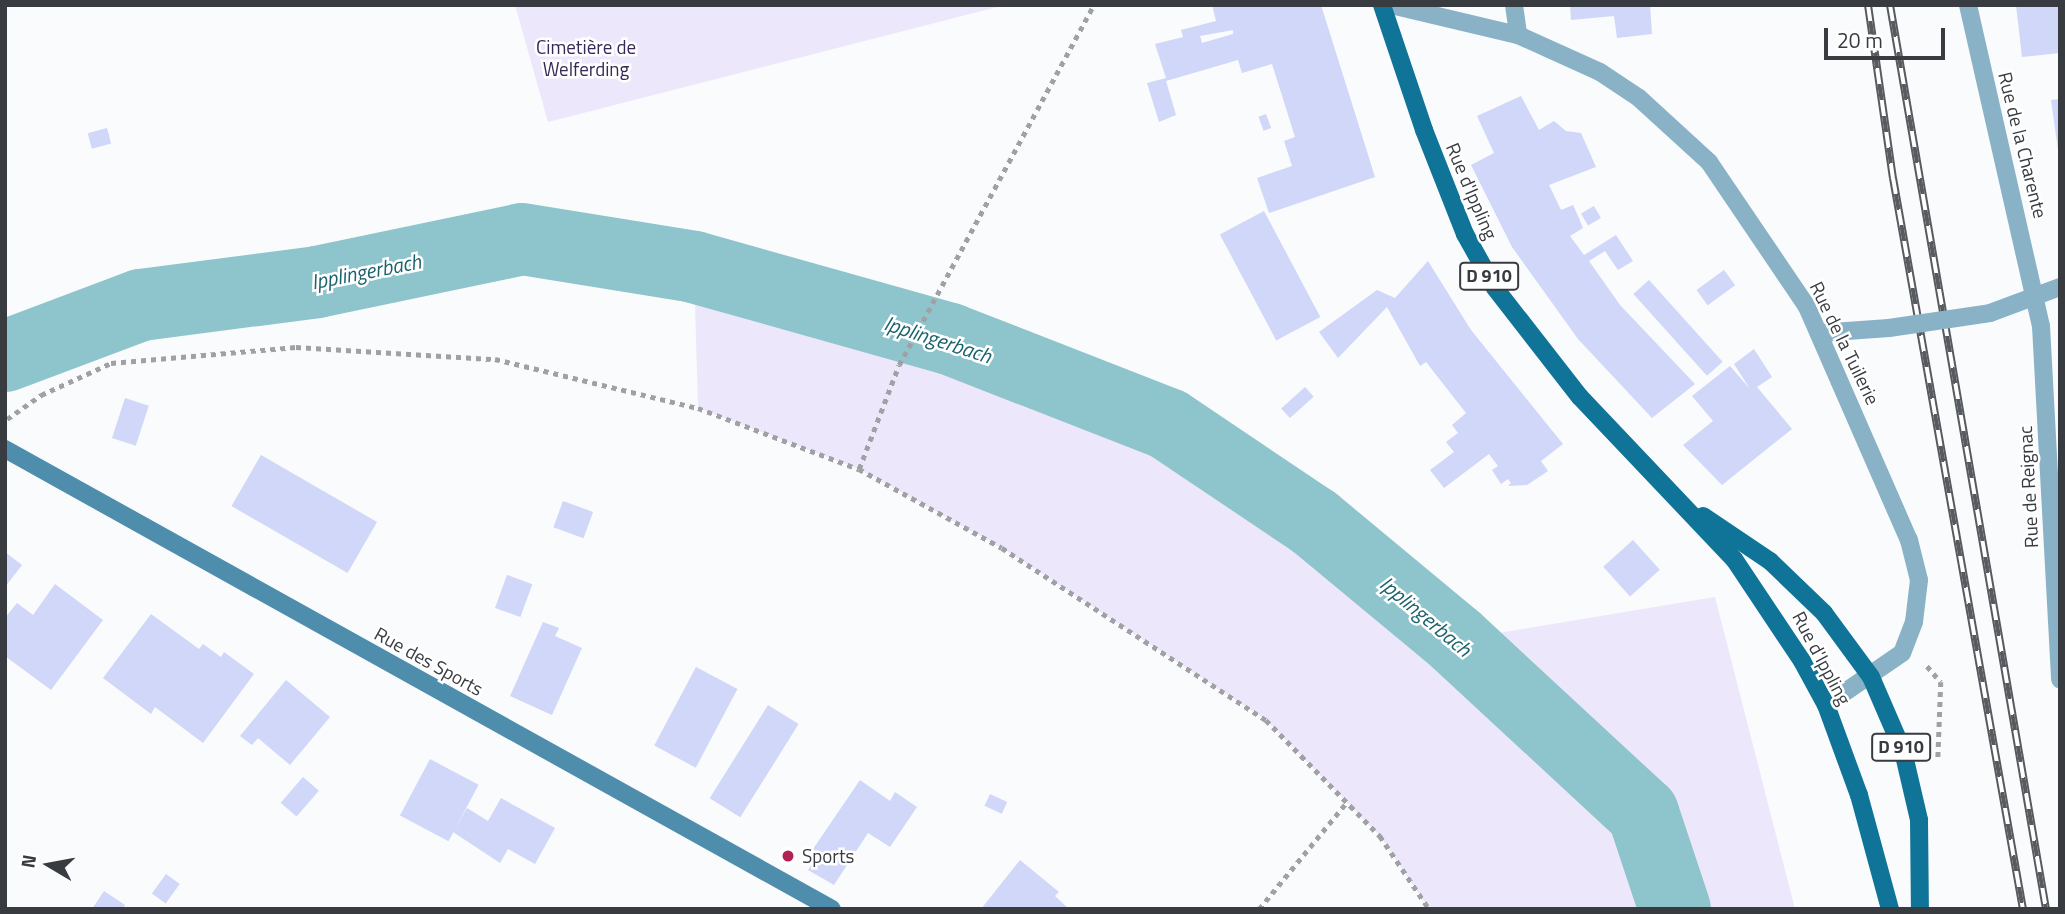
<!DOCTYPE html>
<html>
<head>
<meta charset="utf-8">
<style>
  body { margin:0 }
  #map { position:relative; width:2065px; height:914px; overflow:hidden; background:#f9fbfd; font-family:"Titillium Web",sans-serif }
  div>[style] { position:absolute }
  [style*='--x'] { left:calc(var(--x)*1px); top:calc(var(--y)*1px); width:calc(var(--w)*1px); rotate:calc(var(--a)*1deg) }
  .green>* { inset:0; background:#ede7fb }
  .river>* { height:72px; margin:-36px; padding:0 36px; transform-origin:36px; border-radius:36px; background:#8ec4cb }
  .building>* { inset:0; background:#d0d7f8; transform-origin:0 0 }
  .path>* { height:4.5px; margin-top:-2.25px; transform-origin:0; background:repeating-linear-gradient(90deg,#9fa1a5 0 5px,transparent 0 10px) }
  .street>* { height:18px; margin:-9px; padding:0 9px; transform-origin:9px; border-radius:9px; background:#89b2c6 }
  .secondary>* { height:18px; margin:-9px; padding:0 9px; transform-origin:9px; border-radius:9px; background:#4e8eac }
  .primary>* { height:18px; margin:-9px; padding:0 9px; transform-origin:9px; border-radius:9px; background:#0f7498 }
  .rail>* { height:8px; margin-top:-4px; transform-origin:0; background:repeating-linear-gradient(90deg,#fff 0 16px,#575a5e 0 32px); box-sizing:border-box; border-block:2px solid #575a5e }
  .street-bridge>* { height:18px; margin:-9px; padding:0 9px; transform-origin:9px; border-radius:9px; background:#89b2c6 }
  .dots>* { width:19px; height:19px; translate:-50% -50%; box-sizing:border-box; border:4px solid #fff; border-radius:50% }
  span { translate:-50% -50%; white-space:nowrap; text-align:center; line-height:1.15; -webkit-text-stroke:5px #fff; paint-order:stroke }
  .shield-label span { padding:2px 5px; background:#fff; border:2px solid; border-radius:5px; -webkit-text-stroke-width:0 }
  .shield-label { font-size:18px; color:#383b40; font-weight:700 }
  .park-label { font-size:19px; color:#392759 }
  .street-label { font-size:19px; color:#383b40 }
  .poi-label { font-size:19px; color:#383b40 }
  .left { translate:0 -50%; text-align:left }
  .water-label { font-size:21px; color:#1a636b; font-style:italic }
  .frame { position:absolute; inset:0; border:7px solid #383b40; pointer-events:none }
  .north { position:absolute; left:14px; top:830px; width:70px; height:70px; -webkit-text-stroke:5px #fff; paint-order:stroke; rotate:280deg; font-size:19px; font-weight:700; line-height:28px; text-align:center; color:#383b40 }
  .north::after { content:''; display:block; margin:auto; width:24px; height:32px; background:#383b40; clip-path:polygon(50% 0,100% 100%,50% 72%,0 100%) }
  .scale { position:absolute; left:1824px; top:28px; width:121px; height:32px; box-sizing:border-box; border:4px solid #383b40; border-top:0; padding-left:9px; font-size:21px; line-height:24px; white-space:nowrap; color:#383b40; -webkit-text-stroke:5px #fff; paint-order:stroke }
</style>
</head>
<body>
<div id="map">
  <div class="green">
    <i style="clip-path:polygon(515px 5px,1005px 5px,548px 122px)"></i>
    <i style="clip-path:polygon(694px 267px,950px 339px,1168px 424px,1314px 522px,1456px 640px,1715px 597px,1795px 909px,1429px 909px,1380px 836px,1266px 720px,1002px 548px,859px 469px,698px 408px)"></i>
  </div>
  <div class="river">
    <i style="--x:5;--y:356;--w:145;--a:-20.6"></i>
    <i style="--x:141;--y:305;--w:177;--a:-7.4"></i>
    <i style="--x:317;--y:282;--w:209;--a:-11.8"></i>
    <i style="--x:522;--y:239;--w:174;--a:9.2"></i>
    <i style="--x:694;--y:267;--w:266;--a:15.7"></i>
    <i style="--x:950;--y:339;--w:234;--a:21.3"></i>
    <i style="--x:1168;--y:424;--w:176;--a:33.9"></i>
    <i style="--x:1314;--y:522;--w:185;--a:39.7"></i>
    <i style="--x:1456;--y:640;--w:255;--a:42.8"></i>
    <i style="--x:1643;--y:813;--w:101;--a:71.6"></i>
  </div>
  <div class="building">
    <i style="clip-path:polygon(evenodd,1212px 5px,1321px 5px,1375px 177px,1269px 213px,1257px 178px,1292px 166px,1284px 141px,1295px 137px,1272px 64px,1242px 73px,1238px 60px,1166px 81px,1176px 115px,1159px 122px,1147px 83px,1166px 78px,1155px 44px,1183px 37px,1181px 30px,1216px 21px,1212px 5px,1233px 30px,1233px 34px,1202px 43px,1200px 36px,1233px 30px)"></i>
    <i style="clip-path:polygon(1570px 5px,1650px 5px,1652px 34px,1617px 38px,1614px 16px,1571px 20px)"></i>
    <i style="clip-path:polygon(2016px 5px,2060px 5px,2060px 53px,2022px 57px)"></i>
    <i style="clip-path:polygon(1521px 96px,1539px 130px,1554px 121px,1566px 131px,1581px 133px,1596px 167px,1549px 185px,1561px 210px,1573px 205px,1578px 216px,1583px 228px,1570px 236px,1584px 255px,1616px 235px,1633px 261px,1618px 270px,1605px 251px,1589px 261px,1620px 305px,1695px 384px,1652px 418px,1578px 339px,1512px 247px,1471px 165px,1494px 153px,1477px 116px)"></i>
    <i style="clip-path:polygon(2060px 99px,2060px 150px,2058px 150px,2051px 100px)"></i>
    <i style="left:1266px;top:114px;width:15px;height:8px;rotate:70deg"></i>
    <i style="left:107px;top:128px;width:16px;height:20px;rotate:75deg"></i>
    <i style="left:1594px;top:206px;width:14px;height:15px;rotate:60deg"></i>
    <i style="left:1264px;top:211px;width:120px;height:50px;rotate:62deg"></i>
    <i style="clip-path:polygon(1428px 261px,1471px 330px,1563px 444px,1541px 461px,1548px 471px,1527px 485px,1508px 486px,1511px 483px,1508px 479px,1501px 484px,1492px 470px,1498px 466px,1489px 454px,1444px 488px,1430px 470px,1454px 452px,1446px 442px,1458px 433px,1452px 425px,1466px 413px,1426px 362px,1420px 366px,1387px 307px,1338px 358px,1319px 332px,1377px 290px,1395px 298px)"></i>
    <i style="left:1724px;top:270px;width:19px;height:34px;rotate:54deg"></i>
    <i style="left:1649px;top:280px;width:110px;height:21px;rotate:48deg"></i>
    <i style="clip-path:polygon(1754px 349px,1772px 377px,1757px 387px,1792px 429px,1722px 485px,1683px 445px,1713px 421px,1692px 396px,1730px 366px,1750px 389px,1734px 364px)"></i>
    <i style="left:1305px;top:387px;width:13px;height:32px;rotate:48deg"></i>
    <i style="left:125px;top:398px;width:25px;height:42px;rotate:18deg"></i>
    <i style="left:261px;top:455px;width:134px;height:59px;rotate:30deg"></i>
    <i style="left:563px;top:501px;width:32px;height:28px;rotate:20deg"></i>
    <i style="left:1633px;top:540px;width:40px;height:40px;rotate:48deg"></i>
    <i style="clip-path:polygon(5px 552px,22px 565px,5px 587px)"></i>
    <i style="left:507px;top:575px;width:27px;height:35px;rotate:20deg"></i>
    <i style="clip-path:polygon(55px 584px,103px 620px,51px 690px,5px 656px,5px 618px,17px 603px,33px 615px)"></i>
    <i style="clip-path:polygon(151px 614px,199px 649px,203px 644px,221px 657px,224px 652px,254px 674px,203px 743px,155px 707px,151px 714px,103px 678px)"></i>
    <i style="clip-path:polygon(543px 622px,559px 628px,555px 636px,582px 648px,552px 715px,510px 696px)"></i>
    <i style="left:696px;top:667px;width:47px;height:89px;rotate:28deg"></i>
    <i style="clip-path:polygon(286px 680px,330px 717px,290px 765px,258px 738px,252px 745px,240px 736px)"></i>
    <i style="left:768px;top:705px;width:36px;height:110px;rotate:32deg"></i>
    <i style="left:430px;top:759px;width:55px;height:64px;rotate:28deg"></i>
    <i style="left:303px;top:777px;width:21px;height:34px;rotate:41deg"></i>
    <i style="clip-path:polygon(860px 780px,890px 801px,895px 792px,917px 807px,890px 847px,868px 833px,834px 885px,808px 870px,820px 854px,813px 849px)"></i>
    <i style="left:990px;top:794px;width:19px;height:13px;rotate:25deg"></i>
    <i style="clip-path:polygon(501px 798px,555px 828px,535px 864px,508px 849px,500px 863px,453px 832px,467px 808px,488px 821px)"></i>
    <i style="clip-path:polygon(1020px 860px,1059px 892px,1055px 896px,1069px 909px,981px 909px)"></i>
    <i style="left:166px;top:874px;width:17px;height:24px;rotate:36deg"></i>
    <i style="clip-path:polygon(104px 891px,125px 905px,123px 909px,92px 909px)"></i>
  </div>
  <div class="path">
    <i style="--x:7;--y:419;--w:42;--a:-35.2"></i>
    <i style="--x:41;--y:395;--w:77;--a:-24.6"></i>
    <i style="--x:111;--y:363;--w:186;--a:-4.9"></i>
    <i style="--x:296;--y:347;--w:199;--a:3.5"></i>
    <i style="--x:495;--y:359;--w:209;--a:13.6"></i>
    <i style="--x:698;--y:408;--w:172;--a:20.8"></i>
    <i style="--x:859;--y:469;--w:163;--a:28.9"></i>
    <i style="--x:1002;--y:548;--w:315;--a:33.1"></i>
    <i style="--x:1266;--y:720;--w:163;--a:45.5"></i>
    <i style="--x:1380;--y:836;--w:88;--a:56.1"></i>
    <i style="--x:859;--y:469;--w:111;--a:-69"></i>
    <i style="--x:899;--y:365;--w:409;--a:-61.6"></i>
    <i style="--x:1927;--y:666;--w:21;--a:49"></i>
    <i style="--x:1941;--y:682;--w:78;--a:92.2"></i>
    <i style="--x:1259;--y:909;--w:139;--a:-50.6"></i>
  </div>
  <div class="street">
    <i style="--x:1391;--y:5;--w:130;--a:13.3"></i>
    <i style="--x:1518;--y:35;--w:90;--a:24.3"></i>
    <i style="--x:1600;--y:72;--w:47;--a:33.7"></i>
    <i style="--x:1639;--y:98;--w:95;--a:42.4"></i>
    <i style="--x:1709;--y:162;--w:175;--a:55.9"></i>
    <i style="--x:1807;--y:307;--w:254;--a:66.4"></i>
    <i style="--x:1909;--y:540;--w:41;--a:76"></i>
    <i style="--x:1919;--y:580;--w:42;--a:96.8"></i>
    <i style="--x:1914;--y:622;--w:33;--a:111"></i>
    <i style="--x:1902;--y:653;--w:92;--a:145.6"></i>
    <i style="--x:1514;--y:5;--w:30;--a:82"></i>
    <i style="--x:1968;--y:5;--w:329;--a:77.2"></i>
    <i style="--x:2041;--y:326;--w:354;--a:86.9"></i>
    <i style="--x:1990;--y:313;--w:75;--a:-20.4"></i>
    <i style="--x:1819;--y:333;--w:70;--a:-4.1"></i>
  </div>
  <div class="secondary">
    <i style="--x:5;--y:449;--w:946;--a:29.08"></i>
  </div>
  <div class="primary">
    <i style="--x:1382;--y:5;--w:132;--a:71.4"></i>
    <i style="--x:1424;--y:130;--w:112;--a:68.5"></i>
    <i style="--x:1465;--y:234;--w:62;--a:60.9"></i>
    <i style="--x:1495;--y:288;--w:138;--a:52.1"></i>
    <i style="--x:1580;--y:397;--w:224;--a:46.5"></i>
    <i style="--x:1734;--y:559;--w:123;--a:56.3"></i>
    <i style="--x:1802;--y:661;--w:50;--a:61.4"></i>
    <i style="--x:1826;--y:705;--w:96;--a:69.9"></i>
    <i style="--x:1859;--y:795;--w:118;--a:74.8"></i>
    <i style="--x:1703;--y:516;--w:81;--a:33.9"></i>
    <i style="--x:1770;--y:561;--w:75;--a:43.9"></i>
    <i style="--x:1824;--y:613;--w:79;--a:53.7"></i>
    <i style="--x:1871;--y:677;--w:81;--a:66.6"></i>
    <i style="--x:1903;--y:751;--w:71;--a:76.9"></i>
    <i style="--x:1919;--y:820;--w:89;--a:89.4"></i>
  </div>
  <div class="rail">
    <i style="--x:1868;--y:5;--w:175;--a:81.8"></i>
    <i style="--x:1893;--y:178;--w:742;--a:79.92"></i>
    <i style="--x:1890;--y:5;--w:917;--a:80.21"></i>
  </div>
  <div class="street-bridge">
    <i style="--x:1889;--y:328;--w:102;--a:-8.4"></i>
  </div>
  <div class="dots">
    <i style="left:788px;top:856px;background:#b22253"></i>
  </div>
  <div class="shield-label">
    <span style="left:1489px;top:276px">D 910</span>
    <span style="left:1901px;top:747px">D 910</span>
  </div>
  <div class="park-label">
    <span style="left:586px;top:58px">Cimetière de<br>Welferding</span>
  </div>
  <div class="street-label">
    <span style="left:2023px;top:145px;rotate:76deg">Rue de la Charente</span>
    <span style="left:1472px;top:191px;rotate:67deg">Rue d'Ippling</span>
    <span style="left:1845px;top:343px;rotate:64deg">Rue de la Tuilerie</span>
    <span style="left:2028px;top:487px;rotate:-93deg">Rue de Reignac</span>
    <span style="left:1822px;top:658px;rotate:62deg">Rue d'Ippling</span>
    <span style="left:429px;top:661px;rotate:29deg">Rue des Sports</span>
  </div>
  <div class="poi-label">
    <span class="left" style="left:802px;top:856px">Sports</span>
  </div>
  <div class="water-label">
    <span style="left:366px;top:271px;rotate:-11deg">Ipplingerbach</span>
    <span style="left:938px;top:339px;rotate:18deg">Ipplingerbach</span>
    <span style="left:1426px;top:616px;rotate:40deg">Ipplingerbach</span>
  </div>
  <div class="frame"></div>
  <div class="north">N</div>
  <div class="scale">20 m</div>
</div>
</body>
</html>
